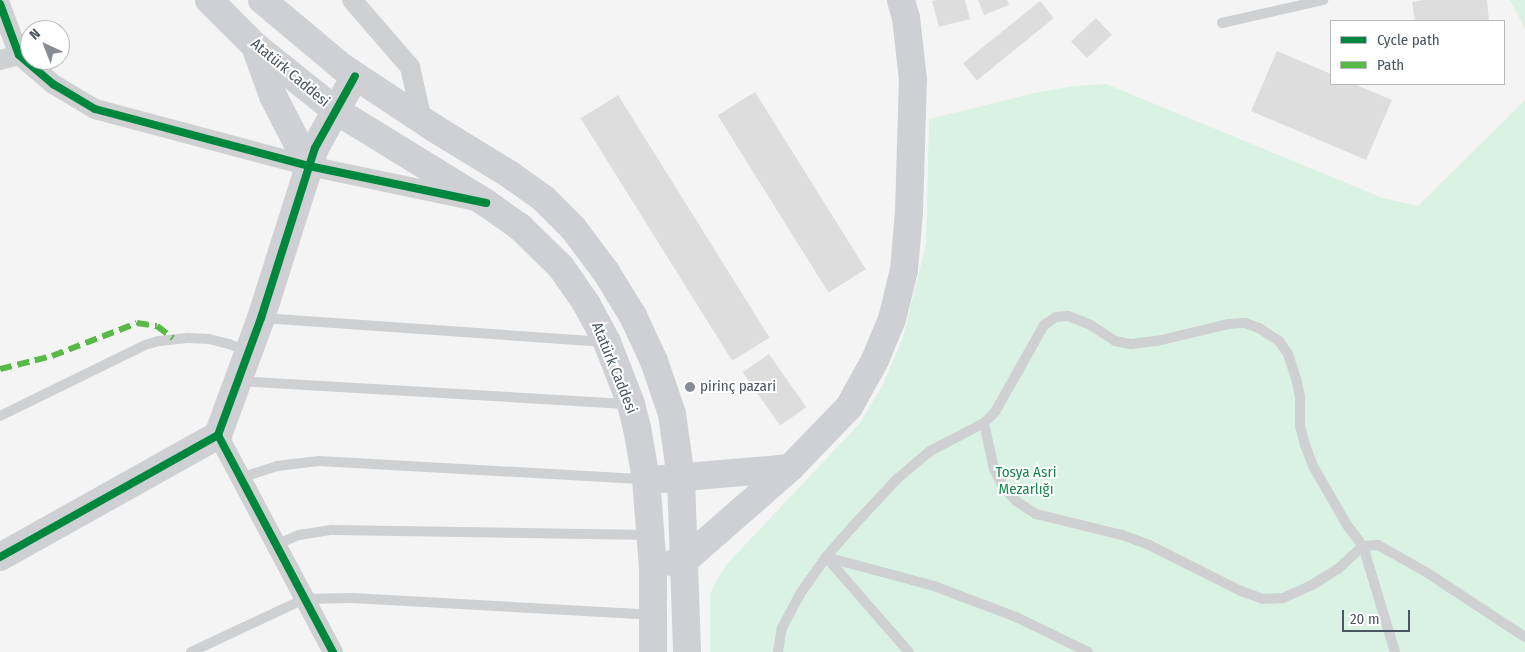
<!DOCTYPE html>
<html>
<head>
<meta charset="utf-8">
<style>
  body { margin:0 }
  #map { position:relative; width:1525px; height:652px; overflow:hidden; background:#f4f4f4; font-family:"Fira Sans Condensed",sans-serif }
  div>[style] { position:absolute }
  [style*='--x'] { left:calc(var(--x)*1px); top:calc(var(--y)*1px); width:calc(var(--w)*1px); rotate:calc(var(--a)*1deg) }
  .green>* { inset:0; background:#d9f2e3 }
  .building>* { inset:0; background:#ddddde; transform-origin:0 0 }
  .lane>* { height:10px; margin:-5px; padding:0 5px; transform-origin:5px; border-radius:5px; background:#ced0d2 }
  .street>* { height:20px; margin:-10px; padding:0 10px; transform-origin:10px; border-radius:10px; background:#ced0d2 }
  .secondary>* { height:28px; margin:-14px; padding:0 14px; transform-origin:14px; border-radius:14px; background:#ced0d4 }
  .quiet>* { height:6px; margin-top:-3px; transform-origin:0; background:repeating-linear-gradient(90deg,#58b947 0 12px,transparent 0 18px) }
  .cycleway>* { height:8px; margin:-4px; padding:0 4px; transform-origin:4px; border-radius:4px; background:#00873e }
  .dots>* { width:14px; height:14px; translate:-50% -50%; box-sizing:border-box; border:2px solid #fff; border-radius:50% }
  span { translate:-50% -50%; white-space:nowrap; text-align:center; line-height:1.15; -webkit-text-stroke:4px #fff; paint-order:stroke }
  .street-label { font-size:15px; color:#4a5661 }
  .poi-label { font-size:15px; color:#4a5661 }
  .left { translate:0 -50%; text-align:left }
  .park-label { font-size:15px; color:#17864f }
  .legend { position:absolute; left:1330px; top:20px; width:175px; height:65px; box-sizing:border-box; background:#fff; border:1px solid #b7bbc0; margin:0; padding:6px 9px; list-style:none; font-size:15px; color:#4a5661 }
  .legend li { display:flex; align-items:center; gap:10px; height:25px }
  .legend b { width:25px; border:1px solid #b7bbc0 }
  .north { position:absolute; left:20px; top:20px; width:50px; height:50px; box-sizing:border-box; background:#fff; border:1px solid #b7bbc0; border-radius:50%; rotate:317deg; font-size:14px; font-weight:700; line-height:20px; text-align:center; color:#4a5661 }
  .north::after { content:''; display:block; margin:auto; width:18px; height:22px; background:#868d94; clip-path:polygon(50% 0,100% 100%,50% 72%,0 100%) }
  .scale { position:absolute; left:1342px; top:610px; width:68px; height:22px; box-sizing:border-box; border:2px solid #4a5661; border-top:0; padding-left:6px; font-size:15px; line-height:18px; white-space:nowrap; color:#4a5661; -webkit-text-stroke:4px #fff; paint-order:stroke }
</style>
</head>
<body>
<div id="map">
  <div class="green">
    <i style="clip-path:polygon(1510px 0,1525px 0,1525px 29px)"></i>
    <i style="clip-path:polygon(1106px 84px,1383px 198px,1418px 206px,1525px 100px,1525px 652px,710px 652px,710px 594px,716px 581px,727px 564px,860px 423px,884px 382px,903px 337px,926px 244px,929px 119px,1034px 93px,1074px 86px)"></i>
  </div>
  <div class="building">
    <i style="clip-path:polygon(936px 0,965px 0,970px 19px,939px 27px,932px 1px)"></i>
    <i style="clip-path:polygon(978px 0,1007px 0,1009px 5px,984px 15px)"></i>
    <i style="clip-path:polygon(1425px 0,1487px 0,1489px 21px,1415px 21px,1412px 2px)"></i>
    <i style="left:1040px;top:1px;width:22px;height:99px;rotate:51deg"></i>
    <i style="left:1096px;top:18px;width:23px;height:34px;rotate:47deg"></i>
    <i style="clip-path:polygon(1277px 51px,1331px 74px,1331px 84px,1354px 84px,1392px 100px,1366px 160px,1251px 111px)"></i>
    <i style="left:755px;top:92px;width:209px;height:44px;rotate:58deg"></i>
    <i style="left:618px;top:95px;width:286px;height:44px;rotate:58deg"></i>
    <i style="left:769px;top:354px;width:65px;height:32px;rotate:55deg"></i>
  </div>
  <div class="lane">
    <i style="--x:1222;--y:23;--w:104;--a:-12.8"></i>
    <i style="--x:262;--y:318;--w:344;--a:4"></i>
    <i style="--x:239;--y:381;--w:391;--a:3.4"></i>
    <i style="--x:0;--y:416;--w:161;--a:-26.1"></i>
    <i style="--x:145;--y:345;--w:15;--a:-16"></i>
    <i style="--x:159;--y:341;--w:29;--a:-6"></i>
    <i style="--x:188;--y:338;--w:21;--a:3"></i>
    <i style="--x:209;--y:339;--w:21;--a:14"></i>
    <i style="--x:229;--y:344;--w:21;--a:23"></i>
    <i style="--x:984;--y:423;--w:47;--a:77.7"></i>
    <i style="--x:994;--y:469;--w:20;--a:63"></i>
    <i style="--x:1003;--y:487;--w:19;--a:47"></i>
    <i style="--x:1016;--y:501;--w:24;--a:33"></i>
    <i style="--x:1036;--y:514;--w:89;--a:13.7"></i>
    <i style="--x:1122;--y:535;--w:29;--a:20"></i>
    <i style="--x:1149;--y:545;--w:103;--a:26.6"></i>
    <i style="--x:1241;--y:591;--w:23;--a:20"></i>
    <i style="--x:1263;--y:599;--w:20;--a:-3"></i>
    <i style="--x:1283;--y:598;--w:32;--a:-24"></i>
    <i style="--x:1312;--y:585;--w:31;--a:-32"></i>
    <i style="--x:1338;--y:569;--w:34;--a:-43"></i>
    <i style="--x:1363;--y:546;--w:15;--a:-4"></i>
    <i style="--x:1378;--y:545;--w:55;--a:29.4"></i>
    <i style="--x:1426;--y:572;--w:118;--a:33.3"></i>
    <i style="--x:240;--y:478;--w:39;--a:-18"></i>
    <i style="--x:277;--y:466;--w:42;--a:-6.8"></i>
    <i style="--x:319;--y:461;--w:325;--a:3.2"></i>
    <i style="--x:275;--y:545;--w:26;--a:-23"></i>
    <i style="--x:299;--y:535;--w:33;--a:-9"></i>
    <i style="--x:332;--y:530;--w:317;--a:0.9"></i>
    <i style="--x:826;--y:557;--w:112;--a:15"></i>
    <i style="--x:934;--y:586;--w:88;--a:20.7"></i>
    <i style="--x:1016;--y:617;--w:80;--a:25.9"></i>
    <i style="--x:826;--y:557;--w:126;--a:48.9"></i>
    <i style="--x:191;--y:652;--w:125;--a:-25.1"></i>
    <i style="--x:304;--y:599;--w:48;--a:-1.2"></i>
    <i style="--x:352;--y:598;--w:300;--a:3.2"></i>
    <i style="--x:778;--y:652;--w:24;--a:-81"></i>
    <i style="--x:782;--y:628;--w:38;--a:-62"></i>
    <i style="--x:800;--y:594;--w:45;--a:-54.9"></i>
    <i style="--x:826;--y:557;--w:41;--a:-48.9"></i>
    <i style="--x:853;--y:526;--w:64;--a:-46.9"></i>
    <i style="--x:897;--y:479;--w:43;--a:-40.3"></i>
    <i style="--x:930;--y:451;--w:61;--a:-27.4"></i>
    <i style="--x:984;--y:423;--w:16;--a:-45"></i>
    <i style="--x:995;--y:412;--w:100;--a:-60.6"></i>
    <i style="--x:1044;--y:325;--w:14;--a:-34"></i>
    <i style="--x:1056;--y:317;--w:12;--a:-5"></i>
    <i style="--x:1068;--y:316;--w:22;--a:21"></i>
    <i style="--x:1089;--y:324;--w:31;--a:33"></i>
    <i style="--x:1115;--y:341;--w:16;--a:11"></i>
    <i style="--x:1131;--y:344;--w:26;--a:-7"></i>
    <i style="--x:1157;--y:341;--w:74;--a:-13.3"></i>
    <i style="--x:1229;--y:324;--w:16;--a:-4"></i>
    <i style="--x:1245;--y:323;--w:15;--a:20"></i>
    <i style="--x:1259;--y:328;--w:24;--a:33"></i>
    <i style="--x:1279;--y:341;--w:16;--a:55"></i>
    <i style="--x:1288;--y:354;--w:25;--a:72"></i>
    <i style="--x:1296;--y:378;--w:19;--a:78"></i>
    <i style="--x:1300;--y:397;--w:29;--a:90"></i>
    <i style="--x:1300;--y:426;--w:20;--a:75"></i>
    <i style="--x:1305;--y:445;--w:22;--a:69"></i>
    <i style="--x:1313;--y:466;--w:68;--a:60"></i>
    <i style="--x:1347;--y:525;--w:26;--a:53"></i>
    <i style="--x:1363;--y:546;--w:111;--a:73.2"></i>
  </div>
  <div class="street">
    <i style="--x:352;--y:0;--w:89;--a:49.1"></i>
    <i style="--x:410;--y:67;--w:54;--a:77.2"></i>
    <i style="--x:0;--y:4;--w:54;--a:69.6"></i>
    <i style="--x:19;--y:55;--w:45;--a:40.5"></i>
    <i style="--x:53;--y:84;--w:49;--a:30.8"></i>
    <i style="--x:95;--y:109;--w:221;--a:14.9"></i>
    <i style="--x:309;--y:166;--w:167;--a:11.8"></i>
    <i style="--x:0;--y:60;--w:20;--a:-15"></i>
    <i style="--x:218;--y:435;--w:246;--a:62.1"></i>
  </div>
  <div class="secondary">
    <i style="--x:209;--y:0;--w:65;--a:45"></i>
    <i style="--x:255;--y:46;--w:102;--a:38.7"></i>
    <i style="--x:335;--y:110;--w:177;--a:31.6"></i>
    <i style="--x:486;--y:203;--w:42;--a:35.2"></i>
    <i style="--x:520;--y:227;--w:57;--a:44.3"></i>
    <i style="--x:561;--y:267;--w:44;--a:55.2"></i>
    <i style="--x:586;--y:303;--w:44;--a:61.7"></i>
    <i style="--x:607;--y:342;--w:66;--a:68.8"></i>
    <i style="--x:631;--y:404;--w:25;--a:76"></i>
    <i style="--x:637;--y:428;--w:52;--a:80"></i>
    <i style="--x:646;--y:479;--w:89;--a:85.5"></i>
    <i style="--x:653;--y:568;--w:84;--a:90"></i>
    <i style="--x:262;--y:0;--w:104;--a:39.9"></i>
    <i style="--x:342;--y:67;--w:110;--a:33.5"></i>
    <i style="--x:434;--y:128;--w:88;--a:31.5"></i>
    <i style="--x:509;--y:174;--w:43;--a:35.5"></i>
    <i style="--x:544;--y:199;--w:41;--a:45"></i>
    <i style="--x:573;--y:228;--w:55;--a:53.1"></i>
    <i style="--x:606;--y:272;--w:52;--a:58.5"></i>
    <i style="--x:633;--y:316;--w:50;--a:65"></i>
    <i style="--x:654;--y:361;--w:56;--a:71.2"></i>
    <i style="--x:672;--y:414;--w:65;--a:82"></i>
    <i style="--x:681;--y:478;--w:174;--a:88"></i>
    <i style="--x:255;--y:46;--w:53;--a:70.2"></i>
    <i style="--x:273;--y:96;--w:79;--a:62.8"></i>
    <i style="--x:662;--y:479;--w:128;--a:-4.9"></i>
    <i style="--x:0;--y:557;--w:250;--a:-29.2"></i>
    <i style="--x:218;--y:435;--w:125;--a:-69.8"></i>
    <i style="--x:261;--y:318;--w:178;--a:-72.4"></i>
    <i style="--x:315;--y:148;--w:82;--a:-60.9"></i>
    <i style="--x:674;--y:563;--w:11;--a:-15"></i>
    <i style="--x:685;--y:560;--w:140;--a:-41.2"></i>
    <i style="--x:790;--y:468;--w:85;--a:-46"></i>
    <i style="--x:849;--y:407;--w:54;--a:-61"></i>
    <i style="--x:875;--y:360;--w:44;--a:-67.5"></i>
    <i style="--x:892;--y:319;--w:50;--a:-76.2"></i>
    <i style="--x:904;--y:270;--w:58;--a:-85.1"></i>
    <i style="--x:909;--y:212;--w:132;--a:-88.3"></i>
    <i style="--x:913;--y:80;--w:62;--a:-96.4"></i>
    <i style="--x:906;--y:18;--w:19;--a:-106"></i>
  </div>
  <div class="quiet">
    <i style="--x:0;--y:369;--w:54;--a:-14"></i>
    <i style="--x:52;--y:356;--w:91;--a:-21.2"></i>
    <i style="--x:137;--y:323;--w:20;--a:9"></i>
    <i style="--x:157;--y:326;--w:20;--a:37"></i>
  </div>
  <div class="cycleway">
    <i style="--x:0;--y:4;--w:54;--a:69.6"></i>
    <i style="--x:19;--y:55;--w:45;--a:40.5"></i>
    <i style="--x:53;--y:84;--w:49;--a:30.8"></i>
    <i style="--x:95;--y:109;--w:221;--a:14.9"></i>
    <i style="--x:309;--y:166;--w:181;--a:11.8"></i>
    <i style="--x:218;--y:435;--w:246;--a:62.1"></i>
    <i style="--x:0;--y:557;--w:250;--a:-29.2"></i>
    <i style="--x:218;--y:435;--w:125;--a:-69.8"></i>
    <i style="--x:261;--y:318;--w:178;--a:-72.4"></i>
    <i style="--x:315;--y:148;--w:82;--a:-60.9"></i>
  </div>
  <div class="dots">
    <i style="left:690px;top:387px;background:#868d94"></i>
  </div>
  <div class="street-label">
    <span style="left:290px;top:73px;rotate:40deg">Atatürk Caddesi</span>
    <span style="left:614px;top:368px;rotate:68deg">Atatürk Caddesi</span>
  </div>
  <div class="poi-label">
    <span class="left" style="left:700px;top:387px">pirinç pazari</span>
  </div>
  <div class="park-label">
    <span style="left:1026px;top:481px">Tosya Asri<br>Mezarlığı</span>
  </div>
  <ul class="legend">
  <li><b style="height:6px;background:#00873e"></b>Cycle path</li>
  <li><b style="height:6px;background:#58b947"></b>Path</li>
  </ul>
  <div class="north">N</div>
  <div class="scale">20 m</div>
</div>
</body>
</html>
